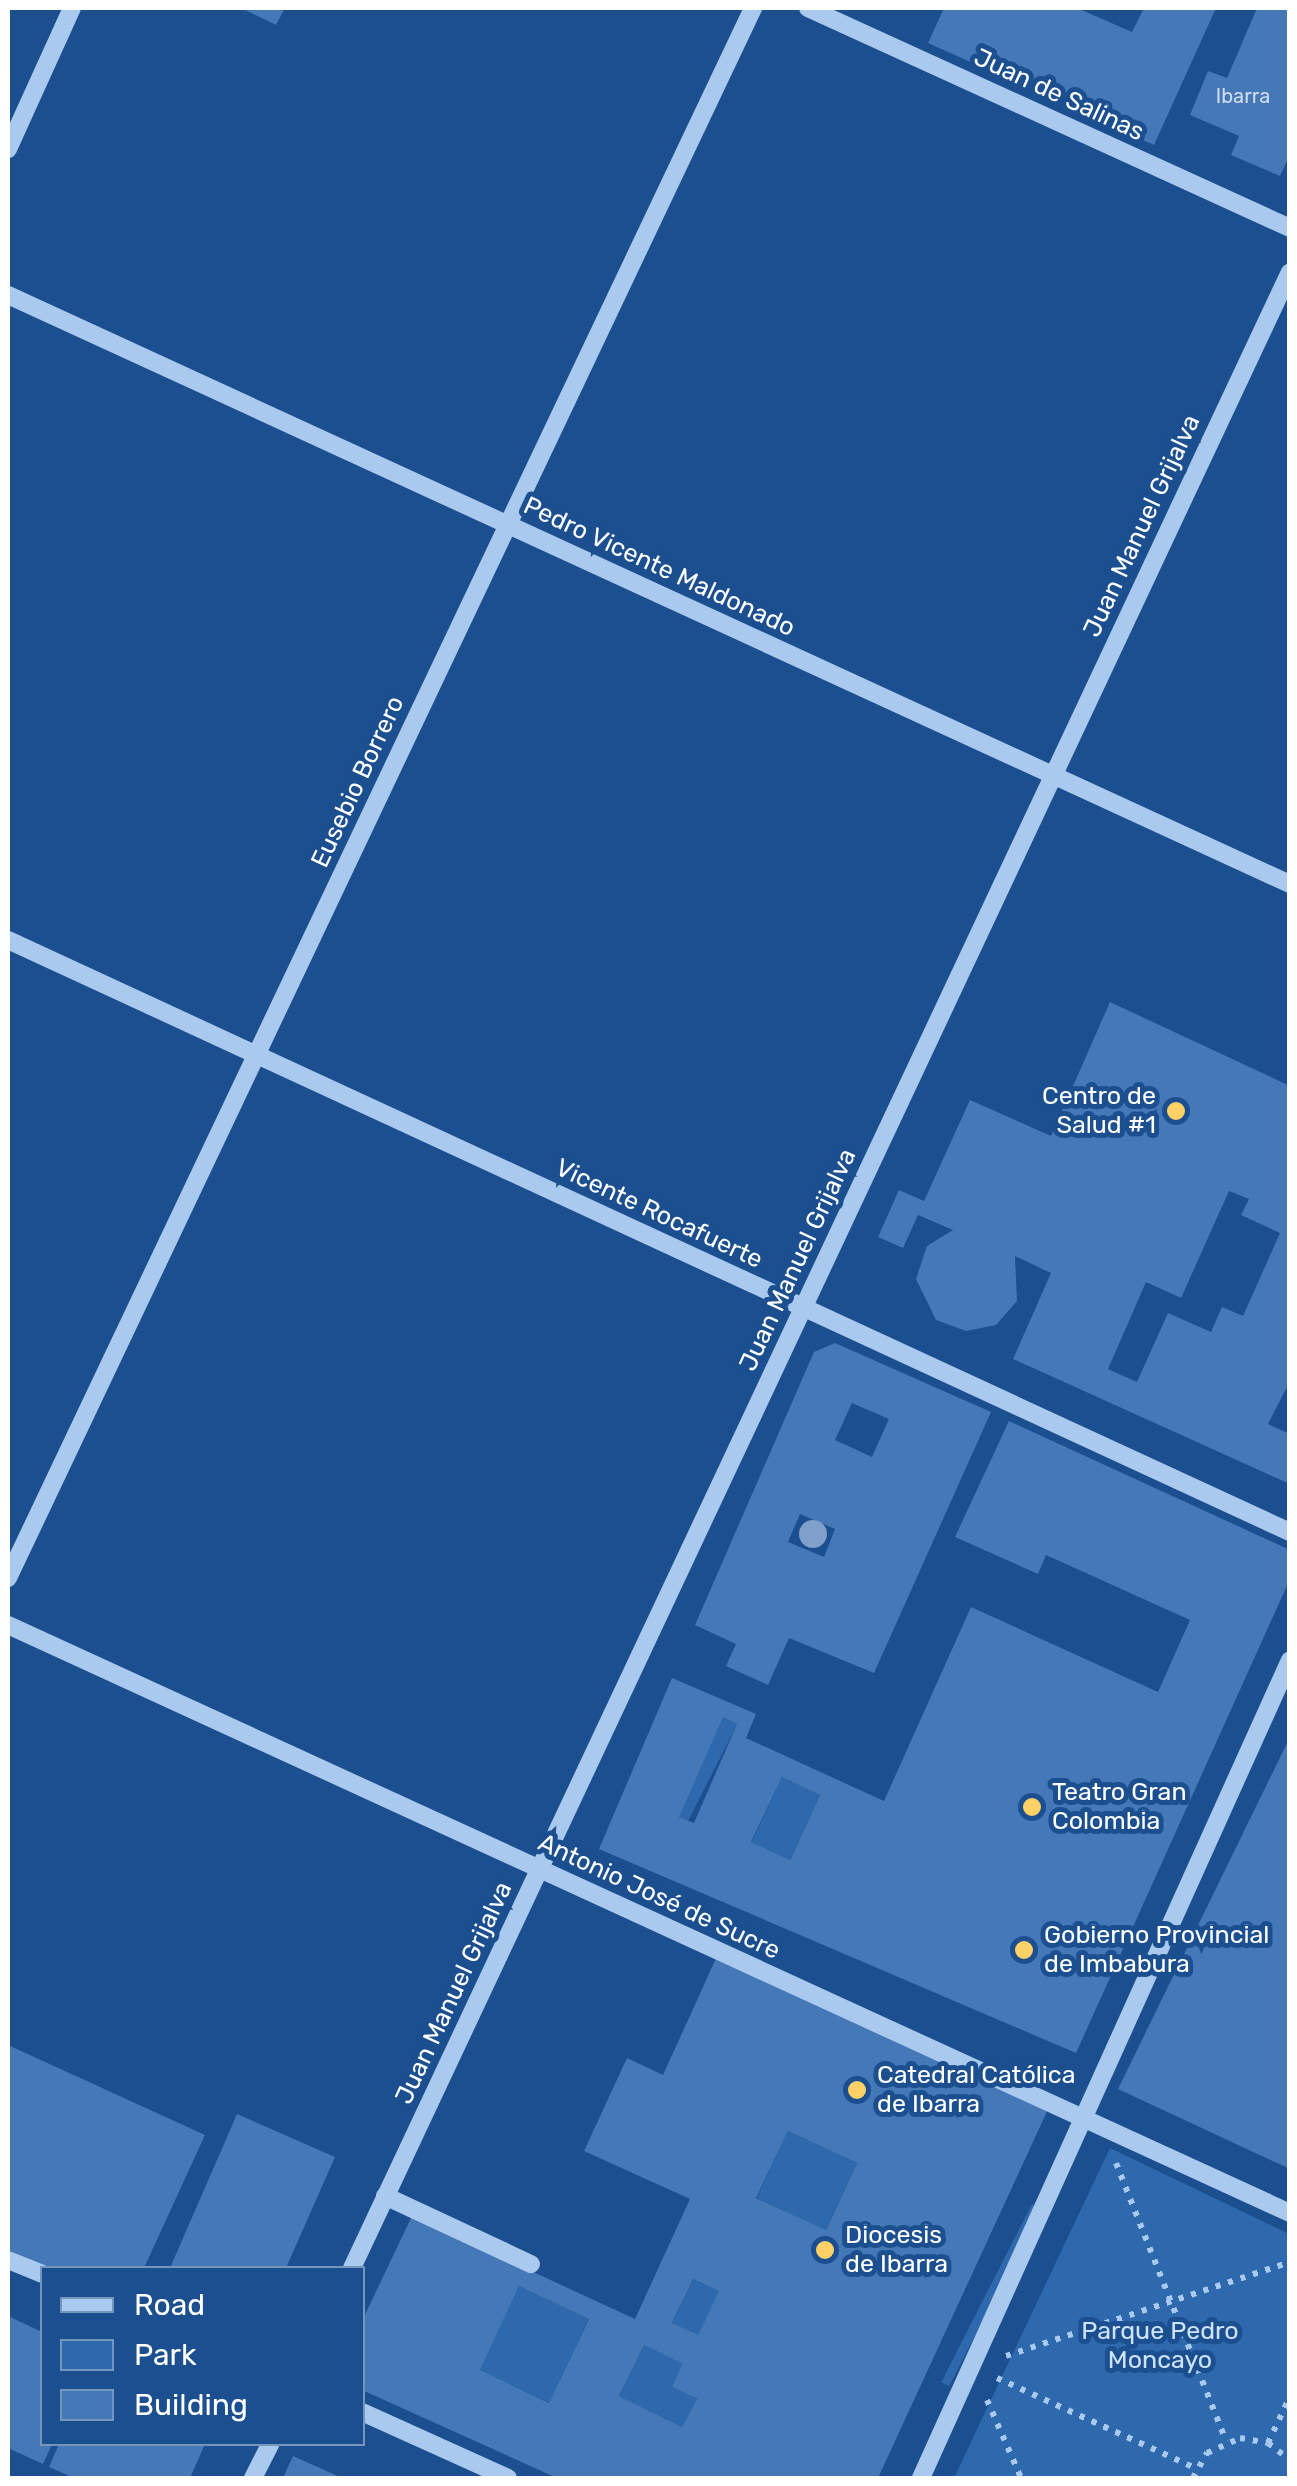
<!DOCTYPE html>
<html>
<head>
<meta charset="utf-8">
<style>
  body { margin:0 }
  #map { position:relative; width:1297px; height:2486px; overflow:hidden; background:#1b4f8f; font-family:Rubik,sans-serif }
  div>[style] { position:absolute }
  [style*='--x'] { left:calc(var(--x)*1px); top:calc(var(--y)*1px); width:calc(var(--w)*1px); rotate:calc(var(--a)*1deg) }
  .green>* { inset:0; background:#2e69ad; transform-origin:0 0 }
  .building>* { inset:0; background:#4478b7 }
  .path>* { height:6px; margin-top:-3px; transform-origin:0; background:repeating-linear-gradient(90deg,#a9c9ee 0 5px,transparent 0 13px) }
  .minor>* { height:18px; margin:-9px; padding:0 9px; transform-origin:9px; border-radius:9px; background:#a9c9ee }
  .trees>* { width:28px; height:28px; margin:-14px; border-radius:50%; background:#7ea0ca }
  .dots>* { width:28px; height:28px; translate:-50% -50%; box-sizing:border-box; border:5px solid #1b4f8f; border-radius:50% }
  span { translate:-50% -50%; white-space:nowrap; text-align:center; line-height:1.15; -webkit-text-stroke:10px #1b4f8f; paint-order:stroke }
  .number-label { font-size:20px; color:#d0dded }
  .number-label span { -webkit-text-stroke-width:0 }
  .street-label { font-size:25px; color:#fff }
  .poi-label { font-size:25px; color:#fff }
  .right { translate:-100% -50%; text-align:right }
  .left { translate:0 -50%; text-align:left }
  .park-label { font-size:25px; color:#cfe3fa }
  .frame { position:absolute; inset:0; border:10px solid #fff; pointer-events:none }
  .legend { position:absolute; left:40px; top:2266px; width:325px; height:180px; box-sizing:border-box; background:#1b4f8f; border:2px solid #7695bc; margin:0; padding:12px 18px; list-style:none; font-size:30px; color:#fff }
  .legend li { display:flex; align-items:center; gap:20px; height:50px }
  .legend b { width:50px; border:2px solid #7695bc }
</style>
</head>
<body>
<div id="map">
  <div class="green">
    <i style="left:723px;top:1717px;width:16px;height:109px;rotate:27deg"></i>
    <i style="left:782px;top:1777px;width:42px;height:72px;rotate:25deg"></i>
    <i style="left:788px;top:2131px;width:76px;height:74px;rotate:25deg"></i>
    <i style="clip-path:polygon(1110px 2148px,1289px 2234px,1289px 2478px,954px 2478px)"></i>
    <i style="left:1032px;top:2204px;width:9px;height:200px;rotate:27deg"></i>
    <i style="left:693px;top:2279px;width:29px;height:49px;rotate:25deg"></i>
    <i style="left:519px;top:2286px;width:77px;height:93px;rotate:25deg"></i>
    <i style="clip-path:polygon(644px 2345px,682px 2364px,672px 2387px,697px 2399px,682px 2427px,619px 2396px)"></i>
  </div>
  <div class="building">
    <i style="clip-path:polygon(241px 8px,285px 8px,276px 25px)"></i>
    <i style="clip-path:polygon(944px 8px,1077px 8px,1132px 32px,1144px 8px,1216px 8px,1154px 145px,928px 43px)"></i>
    <i style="clip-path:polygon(1257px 8px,1290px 8px,1290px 155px,1280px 176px,1231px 155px,1239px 136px,1190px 115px,1208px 71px,1227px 78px)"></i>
    <i style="clip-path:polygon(evenodd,1110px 1002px,1290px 1086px,1290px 1381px,1268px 1424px,1290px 1434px,1290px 1484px,1013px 1359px,1051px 1273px,1015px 1256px,1017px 1301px,996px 1325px,966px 1331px,936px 1320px,916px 1279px,927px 1246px,953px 1230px,918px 1215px,903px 1248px,878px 1237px,899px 1190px,924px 1201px,970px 1100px,1051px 1136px,1110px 1002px,1229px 1191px,1249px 1199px,1241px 1215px,1280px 1233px,1243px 1316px,1222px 1307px,1211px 1332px,1168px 1313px,1137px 1382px,1108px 1369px,1146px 1282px,1181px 1298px,1229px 1191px)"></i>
    <i style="clip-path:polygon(evenodd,835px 1343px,991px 1412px,874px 1673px,789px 1638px,768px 1685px,726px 1666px,736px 1644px,695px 1625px,814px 1352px,835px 1343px,852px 1403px,889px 1419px,872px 1457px,835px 1440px,852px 1403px,835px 1343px,800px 1514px,835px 1529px,824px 1557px,788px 1542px,800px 1514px)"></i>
    <i style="clip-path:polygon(evenodd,1009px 1421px,1290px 1550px,1290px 1579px,1076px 2053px,599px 1849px,672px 1678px,756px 1714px,746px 1738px,884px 1801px,971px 1607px,1158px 1692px,1190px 1620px,1046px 1555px,1038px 1574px,955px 1537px,1009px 1421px,723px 1717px,737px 1724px,694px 1823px,679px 1817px,723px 1717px,1009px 1421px,782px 1777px,820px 1795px,790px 1860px,751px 1842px,782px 1777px)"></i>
    <i style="clip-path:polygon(1290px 1737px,1290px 2169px,1118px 2089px)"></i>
    <i style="clip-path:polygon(evenodd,718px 1954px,1050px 2105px,878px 2478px,557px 2478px,362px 2390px,362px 2321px,412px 2216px,635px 2319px,690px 2199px,584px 2151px,627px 2058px,663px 2075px,718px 1954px,788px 2131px,857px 2163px,826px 2230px,756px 2198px,788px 2131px,718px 1954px,693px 2279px,719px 2291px,698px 2335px,672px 2323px,693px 2279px,718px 1954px,519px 2286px,589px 2319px,549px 2403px,480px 2370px,519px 2286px,718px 1954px,644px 2345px,682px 2364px,672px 2387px,697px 2399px,682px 2427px,619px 2396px,644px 2345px)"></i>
    <i style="clip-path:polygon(8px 2045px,205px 2135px,144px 2268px,47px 2268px,8px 2250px)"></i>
    <i style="clip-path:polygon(237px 2114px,335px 2157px,286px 2268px,170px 2268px)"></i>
    <i style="clip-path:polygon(8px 2316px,42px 2332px,42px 2444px,52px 2444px,43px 2464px,8px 2448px)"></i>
    <i style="clip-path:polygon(59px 2444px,205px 2444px,190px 2478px,74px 2478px,49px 2467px)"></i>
    <i style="clip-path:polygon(293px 2456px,342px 2478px,283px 2478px)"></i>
  </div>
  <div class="path">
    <i style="--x:1116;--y:2163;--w:299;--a:68.4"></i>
    <i style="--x:1006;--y:2356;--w:299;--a:-18.3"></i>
    <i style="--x:997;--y:2378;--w:217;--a:24.4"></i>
    <i style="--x:987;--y:2400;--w:85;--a:66.4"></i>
    <i style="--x:1268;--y:2443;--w:52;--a:-64.9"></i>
    <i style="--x:1193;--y:2478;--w:29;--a:-61"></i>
    <i style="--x:1207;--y:2453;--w:36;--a:-24"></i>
    <i style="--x:1240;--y:2438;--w:28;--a:10"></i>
    <i style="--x:1268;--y:2443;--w:28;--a:38"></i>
  </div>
  <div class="minor">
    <i style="--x:808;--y:8;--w:530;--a:24.53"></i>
    <i style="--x:8;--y:149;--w:155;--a:-65.6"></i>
    <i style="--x:8;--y:295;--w:1411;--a:24.68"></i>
    <i style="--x:8;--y:940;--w:1412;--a:24.79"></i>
    <i style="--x:8;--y:1578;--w:1738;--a:-64.61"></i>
    <i style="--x:8;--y:1625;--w:1410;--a:24.64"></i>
    <i style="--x:385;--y:2196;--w:161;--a:25"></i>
    <i style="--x:8;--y:2260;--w:37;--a:22"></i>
    <i style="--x:352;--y:2268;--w:2205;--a:-64.83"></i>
    <i style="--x:362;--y:2412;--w:160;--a:24.3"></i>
    <i style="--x:253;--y:2478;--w:38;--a:-63"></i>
    <i style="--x:921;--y:2478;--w:897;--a:-65.72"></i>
  </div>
  <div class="trees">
    <i style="left:813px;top:1534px"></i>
  </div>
  <div class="dots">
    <i style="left:1176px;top:1111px;background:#ffd166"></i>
    <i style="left:1032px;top:1807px;background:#ffd166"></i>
    <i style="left:1024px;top:1950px;background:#ffd166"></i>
    <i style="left:857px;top:2090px;background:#ffd166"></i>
    <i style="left:825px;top:2250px;background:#ffd166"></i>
  </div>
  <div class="number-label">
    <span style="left:1243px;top:96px">Ibarra</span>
  </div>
  <div class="street-label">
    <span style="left:1059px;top:95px;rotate:25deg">Juan de Salinas</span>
    <span style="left:1142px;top:526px;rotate:-65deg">Juan Manuel Grijalva</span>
    <span style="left:659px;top:567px;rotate:25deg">Pedro Vicente Maldonado</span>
    <span style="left:358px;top:782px;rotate:-65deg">Eusebio Borrero</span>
    <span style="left:659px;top:1214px;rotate:25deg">Vicente Rocafuerte</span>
    <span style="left:798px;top:1260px;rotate:-65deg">Juan Manuel Grijalva</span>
    <span style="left:659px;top:1897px;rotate:25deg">Antonio José de Sucre</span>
    <span style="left:454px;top:1993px;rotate:-65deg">Juan Manuel Grijalva</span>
  </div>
  <div class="poi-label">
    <span class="right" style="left:1156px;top:1111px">Centro de<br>Salud #1</span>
    <span class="left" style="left:1052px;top:1807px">Teatro Gran<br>Colombia</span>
    <span class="left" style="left:1044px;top:1950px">Gobierno Provincial<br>de Imbabura</span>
    <span class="left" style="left:877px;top:2090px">Catedral Católica<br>de Ibarra</span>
    <span class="left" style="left:845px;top:2250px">Diocesis<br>de Ibarra</span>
  </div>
  <div class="park-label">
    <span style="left:1160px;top:2346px">Parque Pedro<br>Moncayo</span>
  </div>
  <div class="frame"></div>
  <ul class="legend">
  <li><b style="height:12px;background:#a9c9ee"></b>Road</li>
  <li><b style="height:28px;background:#2e69ad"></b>Park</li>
  <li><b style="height:28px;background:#4478b7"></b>Building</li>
  </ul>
</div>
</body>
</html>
